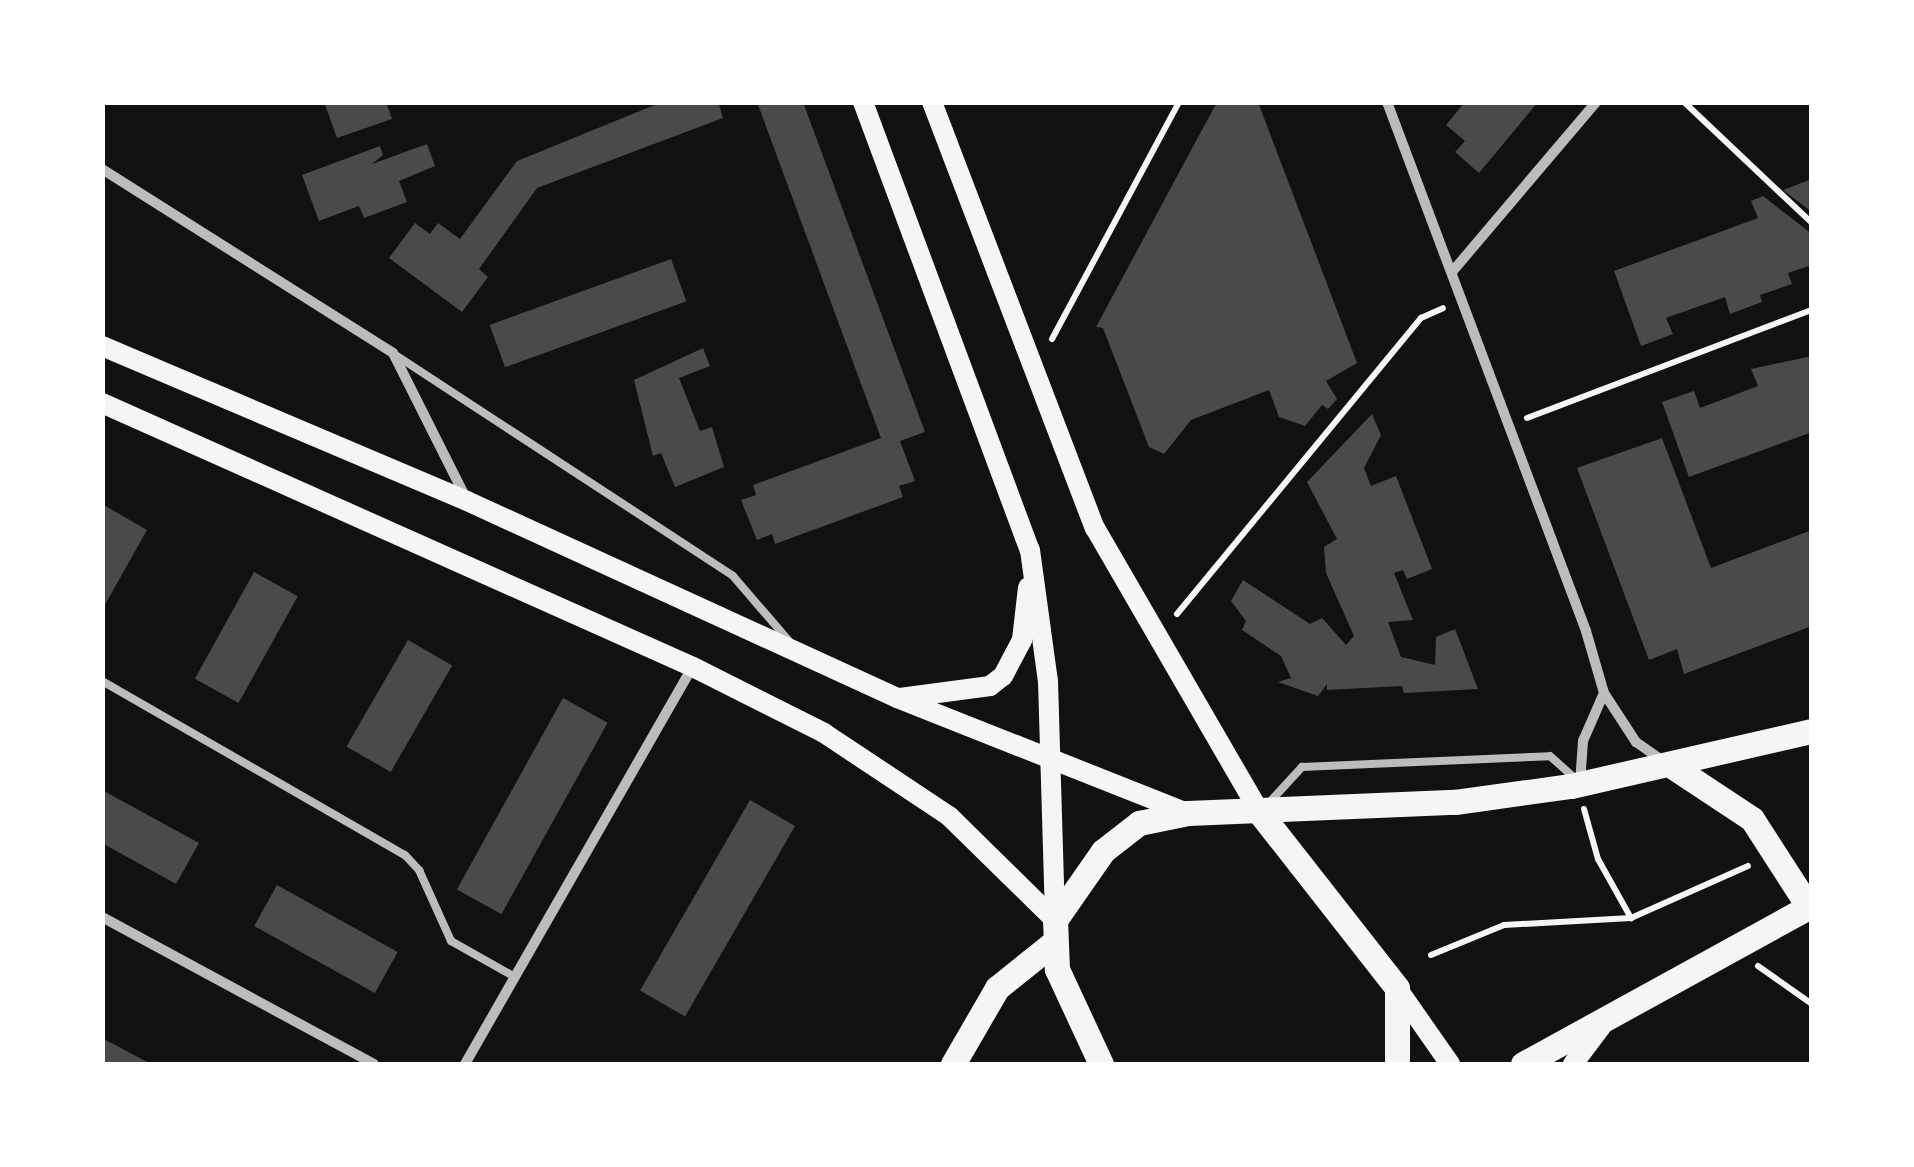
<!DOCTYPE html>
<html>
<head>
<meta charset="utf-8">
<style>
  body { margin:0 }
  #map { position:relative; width:1914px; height:1167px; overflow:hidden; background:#111; font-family:"Noto Sans",sans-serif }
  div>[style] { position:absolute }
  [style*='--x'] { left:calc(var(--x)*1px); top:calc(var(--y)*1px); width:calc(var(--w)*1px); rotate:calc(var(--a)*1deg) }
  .building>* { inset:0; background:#4a4a4a; transform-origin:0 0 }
  .path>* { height:6px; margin:-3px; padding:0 3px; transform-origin:3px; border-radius:3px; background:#f5f5f5 }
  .service>* { height:8px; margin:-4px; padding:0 4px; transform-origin:4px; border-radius:4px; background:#bcbcbc }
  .minor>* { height:10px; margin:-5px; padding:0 5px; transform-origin:5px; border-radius:5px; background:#bcbcbc }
  .secondary>* { height:20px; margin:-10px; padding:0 10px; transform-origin:10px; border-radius:10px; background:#f5f5f5 }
  .primary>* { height:25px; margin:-12.5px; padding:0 12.5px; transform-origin:12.5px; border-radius:12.5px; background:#f5f5f5 }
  span { translate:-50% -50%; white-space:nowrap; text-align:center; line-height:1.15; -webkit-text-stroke:10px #fff; paint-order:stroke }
  .frame { position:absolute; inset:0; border:105px solid #fff; pointer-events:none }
</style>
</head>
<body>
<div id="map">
  <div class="building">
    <i style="clip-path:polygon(324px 102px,386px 102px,392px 119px,337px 138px)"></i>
    <i style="clip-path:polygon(662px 102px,718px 102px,723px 118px,537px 188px,479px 269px,488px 277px,462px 312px,389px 258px,415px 223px,430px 234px,438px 223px,460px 239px,517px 161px)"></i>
    <i style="clip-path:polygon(757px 102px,803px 102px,925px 432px,900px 441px,915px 481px,899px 486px,903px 497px,775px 544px,772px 534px,757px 540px,741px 500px,756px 495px,753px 485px,881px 438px)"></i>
    <i style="clip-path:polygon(1217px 102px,1258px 102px,1357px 363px,1326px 381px,1337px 399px,1328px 409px,1322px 405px,1305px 426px,1279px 417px,1269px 390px,1191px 420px,1164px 454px,1149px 447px,1103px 328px,1096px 327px)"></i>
    <i style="clip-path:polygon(1465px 102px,1471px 105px,1538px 102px,1479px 173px,1455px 152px,1465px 141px,1446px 125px)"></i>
    <i style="clip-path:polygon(427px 144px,435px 166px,399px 181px,407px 202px,364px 218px,359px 206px,319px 221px,302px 175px,380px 146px,383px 155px,372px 164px)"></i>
    <i style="clip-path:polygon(1812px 179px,1812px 212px,1783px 190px)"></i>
    <i style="clip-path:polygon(1763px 196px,1812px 234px,1812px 265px,1788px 273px,1792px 284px,1760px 295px,1762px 302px,1730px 314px,1725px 297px,1666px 318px,1673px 334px,1641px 346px,1614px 271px,1758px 218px,1751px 201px)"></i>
    <i style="left:671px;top:259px;width:45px;height:193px;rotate:70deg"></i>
    <i style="clip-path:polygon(703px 348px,710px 366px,679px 378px,700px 431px,712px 427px,724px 467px,675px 487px,661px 453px,653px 456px,634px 380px)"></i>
    <i style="clip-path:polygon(1812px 356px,1812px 432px,1689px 477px,1662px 402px,1694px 391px,1700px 408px,1758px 386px,1751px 369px)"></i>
    <i style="clip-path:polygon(1372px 414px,1381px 435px,1364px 468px,1371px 486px,1396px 476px,1432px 569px,1407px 579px,1403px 570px,1394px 573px,1413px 620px,1388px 622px,1401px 657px,1435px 665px,1436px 637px,1455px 629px,1478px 689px,1404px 693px,1402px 686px,1327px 690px,1327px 684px,1318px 696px,1278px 682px,1291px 678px,1281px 656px,1242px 630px,1246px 621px,1231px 601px,1243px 580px,1310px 624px,1322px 618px,1346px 645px,1354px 636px,1326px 573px,1324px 547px,1337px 539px,1307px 482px)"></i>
    <i style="clip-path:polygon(1662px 438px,1711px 568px,1812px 530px,1812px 626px,1684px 674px,1677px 649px,1649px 660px,1577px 468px)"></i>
    <i style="clip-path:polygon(102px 504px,147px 530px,102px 610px)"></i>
    <i style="left:254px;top:572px;width:50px;height:122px;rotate:29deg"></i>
    <i style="left:408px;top:640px;width:51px;height:123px;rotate:30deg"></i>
    <i style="left:563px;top:698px;width:51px;height:219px;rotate:29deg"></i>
    <i style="clip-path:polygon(102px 790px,199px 843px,176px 884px,102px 843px)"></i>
    <i style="left:750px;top:800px;width:52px;height:220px;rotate:30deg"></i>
    <i style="left:277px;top:885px;width:138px;height:47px;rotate:29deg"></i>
    <i style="clip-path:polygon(102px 1038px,151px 1064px,102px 1064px)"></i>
  </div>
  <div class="path">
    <i style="--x:1684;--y:102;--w:176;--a:43.4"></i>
    <i style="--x:1052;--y:339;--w:269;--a:-61.8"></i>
    <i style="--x:1527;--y:418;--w:305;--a:-20.8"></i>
    <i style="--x:1177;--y:614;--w:384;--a:-50.5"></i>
    <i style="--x:1421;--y:318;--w:24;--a:-24"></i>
    <i style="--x:1584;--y:809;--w:52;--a:74.4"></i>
    <i style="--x:1598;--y:859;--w:68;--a:60.8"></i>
    <i style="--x:1431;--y:955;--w:79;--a:-22.3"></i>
    <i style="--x:1504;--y:925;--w:127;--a:-3.2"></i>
    <i style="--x:1631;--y:918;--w:128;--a:-24"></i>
    <i style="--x:1758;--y:966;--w:66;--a:35.1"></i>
  </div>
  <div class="service">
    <i style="--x:394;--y:354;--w:405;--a:33.2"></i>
    <i style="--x:733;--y:576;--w:86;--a:49.3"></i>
    <i style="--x:102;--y:681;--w:349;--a:29.9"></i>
    <i style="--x:405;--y:855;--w:21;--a:47"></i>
    <i style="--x:419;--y:870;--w:78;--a:65.7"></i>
    <i style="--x:451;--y:941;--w:73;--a:29.4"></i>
    <i style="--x:1267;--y:805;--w:52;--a:-47.4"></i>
    <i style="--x:1302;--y:767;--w:248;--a:-2.5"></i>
    <i style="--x:1550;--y:756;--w:36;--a:42"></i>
  </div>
  <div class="minor">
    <i style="--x:1387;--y:102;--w:565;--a:69.38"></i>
    <i style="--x:1586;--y:631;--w:65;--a:73.8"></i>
    <i style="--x:1604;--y:693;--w:59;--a:56.9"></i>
    <i style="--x:1636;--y:742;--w:32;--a:35"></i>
    <i style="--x:102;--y:169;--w:344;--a:32.3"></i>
    <i style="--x:393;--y:353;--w:160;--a:63.3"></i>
    <i style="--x:1452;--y:272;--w:223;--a:-49.7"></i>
    <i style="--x:1580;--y:783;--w:42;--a:-85.9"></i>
    <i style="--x:1583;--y:741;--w:52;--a:-66.4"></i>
    <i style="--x:102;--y:917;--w:309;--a:28.4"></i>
    <i style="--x:465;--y:1064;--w:457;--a:-60.2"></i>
  </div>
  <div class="secondary">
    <i style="--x:863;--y:102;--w:478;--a:69.6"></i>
    <i style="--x:1030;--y:550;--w:132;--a:82.2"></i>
    <i style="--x:1048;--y:681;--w:239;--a:88.3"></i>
    <i style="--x:932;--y:102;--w:456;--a:69.1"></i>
    <i style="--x:1095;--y:528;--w:329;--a:59.9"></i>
    <i style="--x:102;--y:346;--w:397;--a:23"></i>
    <i style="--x:467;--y:501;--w:473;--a:24.6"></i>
    <i style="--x:897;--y:698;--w:313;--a:21.6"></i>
    <i style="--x:102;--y:403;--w:647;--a:24.07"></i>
    <i style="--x:693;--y:667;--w:147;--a:26.7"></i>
    <i style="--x:824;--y:733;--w:150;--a:33.6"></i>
    <i style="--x:949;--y:816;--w:148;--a:44.5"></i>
    <i style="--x:900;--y:698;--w:91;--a:-7.6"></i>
    <i style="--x:990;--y:686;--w:16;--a:-38"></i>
    <i style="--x:1003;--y:676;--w:41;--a:-62.2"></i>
    <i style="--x:1022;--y:640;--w:53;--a:-83.5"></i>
    <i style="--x:1397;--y:988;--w:93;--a:55.1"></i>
    <i style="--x:1573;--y:1064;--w:46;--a:-52.9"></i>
  </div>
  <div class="primary">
    <i style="--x:1672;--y:766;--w:96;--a:33.5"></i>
    <i style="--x:1752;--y:819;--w:103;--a:57.2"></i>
    <i style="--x:1260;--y:813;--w:222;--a:51.9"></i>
    <i style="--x:1397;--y:988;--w:76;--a:90"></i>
    <i style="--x:953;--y:1064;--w:88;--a:-59.9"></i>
    <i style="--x:997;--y:988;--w:72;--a:-38.8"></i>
    <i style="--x:1101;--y:1064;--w:105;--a:-114.9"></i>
    <i style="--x:1057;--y:969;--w:49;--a:-92.3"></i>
    <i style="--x:1055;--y:920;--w:84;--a:-55.2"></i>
    <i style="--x:1103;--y:851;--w:46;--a:-37.9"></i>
    <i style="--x:1139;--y:823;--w:50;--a:-11.5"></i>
    <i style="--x:1188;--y:813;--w:267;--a:-2.4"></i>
    <i style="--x:1455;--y:802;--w:117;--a:-7.9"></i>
    <i style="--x:1571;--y:786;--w:247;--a:-12.9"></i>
    <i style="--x:1523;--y:1064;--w:330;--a:-28.8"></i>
  </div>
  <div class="frame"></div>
</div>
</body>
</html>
